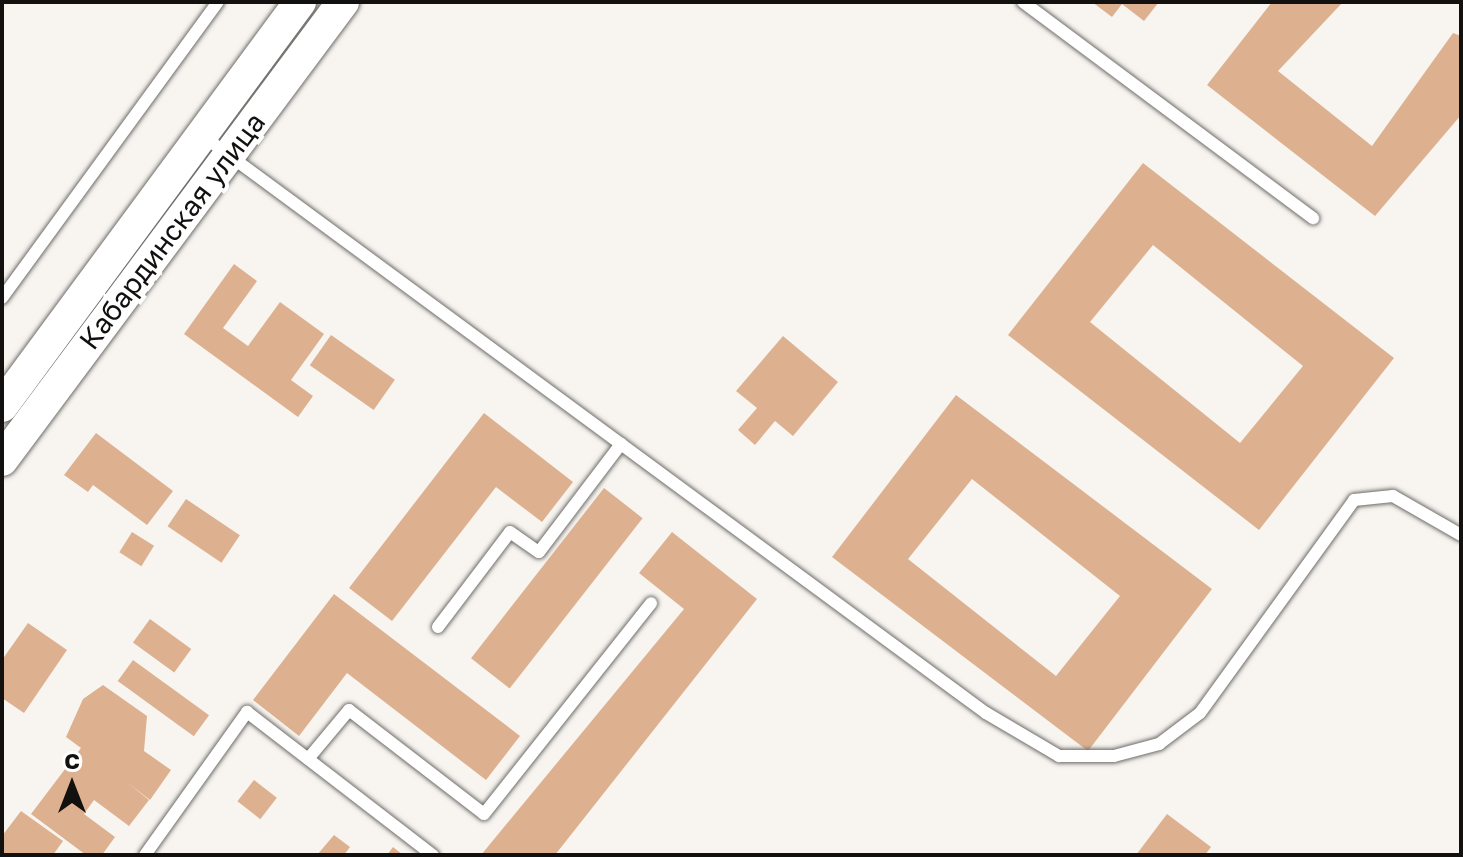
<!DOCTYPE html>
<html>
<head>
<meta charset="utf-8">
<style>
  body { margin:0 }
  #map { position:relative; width:1463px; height:857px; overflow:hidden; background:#f8f5f1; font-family:"Golos Text",sans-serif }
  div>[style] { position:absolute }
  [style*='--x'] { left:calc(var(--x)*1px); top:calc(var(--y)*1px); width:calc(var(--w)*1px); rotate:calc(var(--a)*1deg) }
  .building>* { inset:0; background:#ddb190; transform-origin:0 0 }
  .roads { filter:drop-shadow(0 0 2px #6f6d69) drop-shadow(0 0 2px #6f6d69) }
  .lane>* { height:12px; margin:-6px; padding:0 6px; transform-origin:6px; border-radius:6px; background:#fff }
  .secondary>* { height:32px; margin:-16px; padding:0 16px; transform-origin:16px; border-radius:16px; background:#fff }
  span { translate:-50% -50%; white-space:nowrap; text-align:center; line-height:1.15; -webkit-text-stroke:8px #fff; paint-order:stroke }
  .street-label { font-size:28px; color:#12110f }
  .frame { position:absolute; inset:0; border:4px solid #12110f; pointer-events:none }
  .north { position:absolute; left:32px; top:745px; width:80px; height:80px; -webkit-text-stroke:6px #fff; paint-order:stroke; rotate:0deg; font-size:22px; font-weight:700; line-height:32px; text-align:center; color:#12110f }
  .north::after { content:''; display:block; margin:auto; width:28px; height:36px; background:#12110f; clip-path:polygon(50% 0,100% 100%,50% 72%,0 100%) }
</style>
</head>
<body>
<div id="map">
  <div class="building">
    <i style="clip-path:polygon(1092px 2px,1159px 2px,1144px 21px,1122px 4px,1112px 17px)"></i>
    <i style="clip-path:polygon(1272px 2px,1343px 2px,1278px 71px,1372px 146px,1453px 33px,1461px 36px,1461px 115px,1375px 216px,1207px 85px)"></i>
    <i style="clip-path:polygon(evenodd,1143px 163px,1394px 358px,1259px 530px,1008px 335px,1143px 163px,1153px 245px,1303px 366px,1240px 443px,1090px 322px,1153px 245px)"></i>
    <i style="clip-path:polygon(234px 264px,257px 281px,223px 328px,248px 346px,280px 302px,324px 334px,291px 380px,313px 396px,298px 417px,184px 334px)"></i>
    <i style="left:331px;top:335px;width:78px;height:37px;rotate:35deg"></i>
    <i style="clip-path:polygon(783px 336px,838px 382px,793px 436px,775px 421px,755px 445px,738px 430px,757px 408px,736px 391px)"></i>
    <i style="clip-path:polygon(evenodd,956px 395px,1212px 589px,1088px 751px,832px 557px,956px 395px,972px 479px,1120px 596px,1056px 676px,908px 559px,972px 479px)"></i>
    <i style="clip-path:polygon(484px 413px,573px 482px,542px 522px,496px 487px,392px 621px,349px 588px)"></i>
    <i style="clip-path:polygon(96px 433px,173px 491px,147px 525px,93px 485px,88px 492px,64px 475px)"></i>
    <i style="left:604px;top:488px;width:49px;height:216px;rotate:38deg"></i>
    <i style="left:186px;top:499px;width:65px;height:33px;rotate:34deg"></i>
    <i style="left:132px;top:532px;width:26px;height:24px;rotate:32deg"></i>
    <i style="clip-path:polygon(672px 532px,757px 599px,555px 855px,481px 855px,684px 609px,639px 573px)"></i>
    <i style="clip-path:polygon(334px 594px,520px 736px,486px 780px,347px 673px,299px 736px,253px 700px)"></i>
    <i style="left:150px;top:619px;width:51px;height:29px;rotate:36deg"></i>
    <i style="clip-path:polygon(28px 623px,67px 650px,24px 713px,2px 698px,2px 660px)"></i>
    <i style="left:133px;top:660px;width:94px;height:26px;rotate:36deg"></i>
    <i style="clip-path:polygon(103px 685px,147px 716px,144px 751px,171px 770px,150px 800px,128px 783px,149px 800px,129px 826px,94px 800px,84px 814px,115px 837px,102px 855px,86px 855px,31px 814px,81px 748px,66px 737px,83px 699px)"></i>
    <i style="left:254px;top:780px;width:29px;height:27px;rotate:38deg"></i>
    <i style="clip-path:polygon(21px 811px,63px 841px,53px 855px,2px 855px,2px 836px)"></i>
    <i style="clip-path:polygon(1167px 814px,1211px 847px,1205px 855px,1136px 855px)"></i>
    <i style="clip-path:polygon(334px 835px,350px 847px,344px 855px,317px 855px)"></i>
    <i style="clip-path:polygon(393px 847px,403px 855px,387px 855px)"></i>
  </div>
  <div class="roads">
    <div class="lane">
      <i style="--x:1023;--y:2;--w:362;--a:36.7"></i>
      <i style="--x:203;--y:136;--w:973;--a:36.39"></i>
      <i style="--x:986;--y:713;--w:85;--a:30.5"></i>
      <i style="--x:1059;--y:756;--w:55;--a:0"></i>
      <i style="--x:1114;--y:756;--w:47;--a:-14.9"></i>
      <i style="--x:1159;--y:744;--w:51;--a:-37.1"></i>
      <i style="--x:1200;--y:713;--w:263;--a:-54.1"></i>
      <i style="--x:1354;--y:500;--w:39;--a:-6"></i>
      <i style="--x:1393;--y:496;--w:78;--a:29.8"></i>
      <i style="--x:2;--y:298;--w:366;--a:-53.9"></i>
      <i style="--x:438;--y:627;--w:119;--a:-52.8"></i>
      <i style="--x:510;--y:532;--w:35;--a:35"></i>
      <i style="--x:539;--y:552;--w:136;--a:-52.8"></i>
      <i style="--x:308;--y:759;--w:64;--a:-50.1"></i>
      <i style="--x:349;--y:710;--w:170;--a:37.6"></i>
      <i style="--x:484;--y:814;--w:269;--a:-51.6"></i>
      <i style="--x:145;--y:855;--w:176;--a:-54.5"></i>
      <i style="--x:247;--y:712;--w:235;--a:37.6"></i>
    </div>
    <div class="secondary">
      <i style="--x:2;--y:406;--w:502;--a:-53.59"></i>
      <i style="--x:2;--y:460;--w:571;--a:-53.33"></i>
    </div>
  </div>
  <div class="street-label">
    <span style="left:172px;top:231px;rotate:-53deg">Кабардинская улица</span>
  </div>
  <div class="frame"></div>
  <div class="north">С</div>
</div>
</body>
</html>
